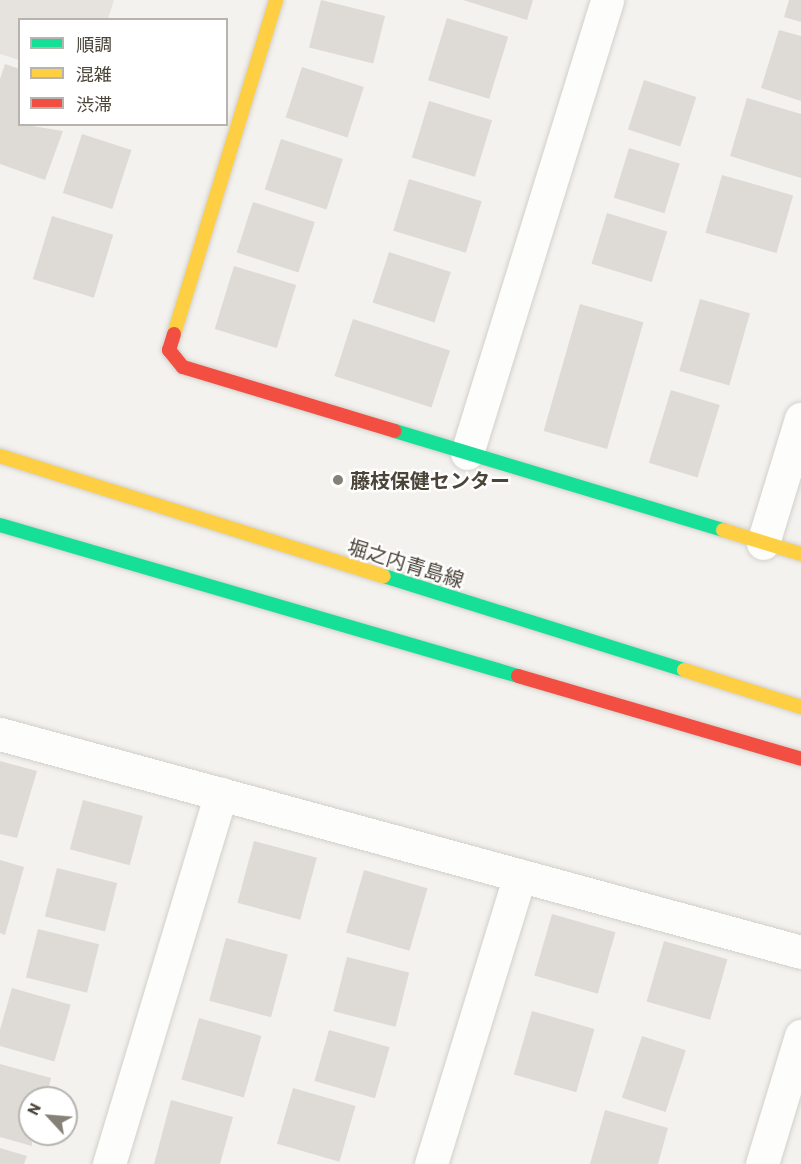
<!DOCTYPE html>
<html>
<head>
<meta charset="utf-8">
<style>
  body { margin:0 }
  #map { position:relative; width:801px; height:1164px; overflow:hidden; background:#f4f2ee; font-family:Barlow,"Noto Sans JP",sans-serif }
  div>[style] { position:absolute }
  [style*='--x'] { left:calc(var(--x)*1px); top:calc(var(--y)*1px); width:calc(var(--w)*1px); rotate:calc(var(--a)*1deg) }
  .parking>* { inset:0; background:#e6e3df }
  .building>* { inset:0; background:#dedbd6; transform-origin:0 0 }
  .roads { filter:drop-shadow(0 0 2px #d2d0cb) drop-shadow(0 0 2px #d2d0cb) }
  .street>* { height:33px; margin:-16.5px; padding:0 16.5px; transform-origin:16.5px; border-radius:16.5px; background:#fdfdfc }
  .fast>* { height:14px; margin:-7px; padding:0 7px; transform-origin:7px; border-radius:7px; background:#16e098 }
  .slow>* { height:14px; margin:-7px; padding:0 7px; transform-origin:7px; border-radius:7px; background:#ffcf43 }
  .jam>* { height:14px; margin:-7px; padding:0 7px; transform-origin:7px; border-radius:7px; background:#f24e42 }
  .dots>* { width:16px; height:16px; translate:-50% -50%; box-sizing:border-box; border:3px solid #fff; border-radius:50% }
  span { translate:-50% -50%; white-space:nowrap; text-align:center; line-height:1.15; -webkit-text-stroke:4.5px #fff; paint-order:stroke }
  .poi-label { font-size:20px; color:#4b4439; font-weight:700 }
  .left { translate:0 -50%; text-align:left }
  .street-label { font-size:20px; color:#4b4439 }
  .legend { position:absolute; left:18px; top:18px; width:210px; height:108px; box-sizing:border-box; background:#fff; border:2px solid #b7b4b0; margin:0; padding:8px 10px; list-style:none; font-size:18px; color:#4b4439 }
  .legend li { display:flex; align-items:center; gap:12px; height:30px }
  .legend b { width:30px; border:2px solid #b7b4b0 }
  .north { position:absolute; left:18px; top:1086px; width:60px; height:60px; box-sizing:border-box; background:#fff; border:2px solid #b7b4b0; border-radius:50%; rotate:296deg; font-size:16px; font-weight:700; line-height:24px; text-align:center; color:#4b4439 }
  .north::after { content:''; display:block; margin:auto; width:21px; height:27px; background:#868178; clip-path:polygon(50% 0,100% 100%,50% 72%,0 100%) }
</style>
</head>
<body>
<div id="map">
  <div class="parking">
    <i style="clip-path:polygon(0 0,114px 0,108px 19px,20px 20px,19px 60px,0 54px)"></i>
  </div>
  <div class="building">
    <i style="left:321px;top:0;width:66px;height:49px;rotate:14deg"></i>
    <i style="clip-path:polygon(463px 0,533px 0,527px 20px)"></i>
    <i style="clip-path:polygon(789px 0,801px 0,801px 22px,784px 17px)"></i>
    <i style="left:447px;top:18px;width:64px;height:65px;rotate:17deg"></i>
    <i style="clip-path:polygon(779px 30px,801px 36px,801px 101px,761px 88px)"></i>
    <i style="clip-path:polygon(5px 64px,20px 69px,20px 124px,63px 131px,45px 180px,0 164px,0 79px)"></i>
    <i style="left:302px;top:67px;width:65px;height:53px;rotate:18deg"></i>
    <i style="left:644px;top:80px;width:55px;height:52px;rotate:18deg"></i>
    <i style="clip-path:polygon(747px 98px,801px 114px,801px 178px,730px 156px)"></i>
    <i style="left:429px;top:101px;width:66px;height:59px;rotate:17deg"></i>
    <i style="left:82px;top:134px;width:52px;height:62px;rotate:18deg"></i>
    <i style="left:281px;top:139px;width:65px;height:53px;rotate:18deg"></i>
    <i style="left:629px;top:148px;width:53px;height:52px;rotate:17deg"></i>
    <i style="left:722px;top:175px;width:74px;height:60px;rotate:16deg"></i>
    <i style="left:409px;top:179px;width:76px;height:54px;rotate:17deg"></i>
    <i style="left:253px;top:202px;width:65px;height:53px;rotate:18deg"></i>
    <i style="left:607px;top:213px;width:63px;height:53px;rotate:17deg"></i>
    <i style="left:52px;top:216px;width:64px;height:66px;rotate:17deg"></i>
    <i style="left:389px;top:252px;width:65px;height:53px;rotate:18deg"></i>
    <i style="left:234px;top:266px;width:65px;height:66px;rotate:17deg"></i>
    <i style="left:700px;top:299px;width:52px;height:75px;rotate:16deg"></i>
    <i style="left:580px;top:304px;width:66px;height:132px;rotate:16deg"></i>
    <i style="left:353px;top:319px;width:102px;height:60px;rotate:18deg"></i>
    <i style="left:671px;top:390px;width:51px;height:76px;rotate:17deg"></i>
    <i style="clip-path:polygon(0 761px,37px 771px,17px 838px,0 834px)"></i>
    <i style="left:83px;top:800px;width:62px;height:51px;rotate:15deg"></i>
    <i style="left:254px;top:841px;width:65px;height:64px;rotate:15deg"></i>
    <i style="clip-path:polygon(0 860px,24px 867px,5px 935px,0 933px)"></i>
    <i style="left:57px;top:868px;width:62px;height:50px;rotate:14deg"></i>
    <i style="left:364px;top:870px;width:66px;height:65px;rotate:16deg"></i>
    <i style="left:552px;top:914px;width:66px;height:64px;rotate:16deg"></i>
    <i style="left:38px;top:929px;width:63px;height:50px;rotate:14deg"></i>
    <i style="left:226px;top:938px;width:64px;height:65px;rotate:15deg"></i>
    <i style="left:664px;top:941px;width:66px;height:63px;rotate:16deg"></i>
    <i style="left:347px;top:957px;width:64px;height:56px;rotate:14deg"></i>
    <i style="left:12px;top:988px;width:61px;height:59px;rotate:16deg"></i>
    <i style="left:532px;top:1011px;width:65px;height:66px;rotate:16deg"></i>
    <i style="left:199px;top:1018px;width:65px;height:64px;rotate:16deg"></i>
    <i style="left:329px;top:1030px;width:63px;height:53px;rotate:16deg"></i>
    <i style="left:642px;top:1036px;width:46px;height:65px;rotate:18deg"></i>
    <i style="clip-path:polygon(0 1064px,51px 1078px,46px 1098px,30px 1098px,32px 1146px,0 1137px)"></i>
    <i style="left:293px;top:1088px;width:65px;height:58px;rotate:16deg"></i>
    <i style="clip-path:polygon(171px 1100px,233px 1117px,220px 1164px,154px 1164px)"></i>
    <i style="clip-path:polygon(605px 1110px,668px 1128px,658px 1164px,590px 1164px)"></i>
    <i style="clip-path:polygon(0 1148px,27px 1156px,24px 1164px,0 1164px)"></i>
  </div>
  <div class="roads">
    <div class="street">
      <i style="--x:467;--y:453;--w:474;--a:-72.8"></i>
      <i style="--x:763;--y:543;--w:130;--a:-73"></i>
      <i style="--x:0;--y:734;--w:830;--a:15.22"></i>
      <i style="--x:109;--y:1164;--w:387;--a:-73.2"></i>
      <i style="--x:431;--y:1164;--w:302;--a:-72.9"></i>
      <i style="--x:762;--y:1164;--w:134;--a:-73.1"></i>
    </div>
    <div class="fast">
      <i style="--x:395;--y:431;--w:343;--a:16.8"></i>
      <i style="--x:0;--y:525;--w:540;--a:16.25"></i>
      <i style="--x:384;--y:576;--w:314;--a:17.4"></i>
    </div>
    <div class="slow">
      <i style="--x:174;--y:334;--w:349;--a:-73"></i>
      <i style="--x:0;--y:456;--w:402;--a:17.4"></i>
      <i style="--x:723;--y:530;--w:82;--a:17.1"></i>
      <i style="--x:684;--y:670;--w:123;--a:17.5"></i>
    </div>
    <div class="jam">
      <i style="--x:174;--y:334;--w:17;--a:107"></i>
      <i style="--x:169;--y:350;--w:22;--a:51"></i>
      <i style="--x:183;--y:367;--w:221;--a:16.8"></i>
      <i style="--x:518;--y:676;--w:295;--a:16.3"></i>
    </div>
  </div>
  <div class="dots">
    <i style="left:338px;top:480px;background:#868178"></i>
  </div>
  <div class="poi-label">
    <span class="left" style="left:350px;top:480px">藤枝保健センター</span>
  </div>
  <div class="street-label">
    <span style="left:406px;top:563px;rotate:17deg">堀之内青島線</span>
  </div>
  <ul class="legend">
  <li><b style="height:8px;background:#16e098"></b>順調</li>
  <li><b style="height:8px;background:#ffcf43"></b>混雑</li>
  <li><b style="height:8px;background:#f24e42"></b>渋滞</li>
  </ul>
  <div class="north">N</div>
</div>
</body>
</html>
